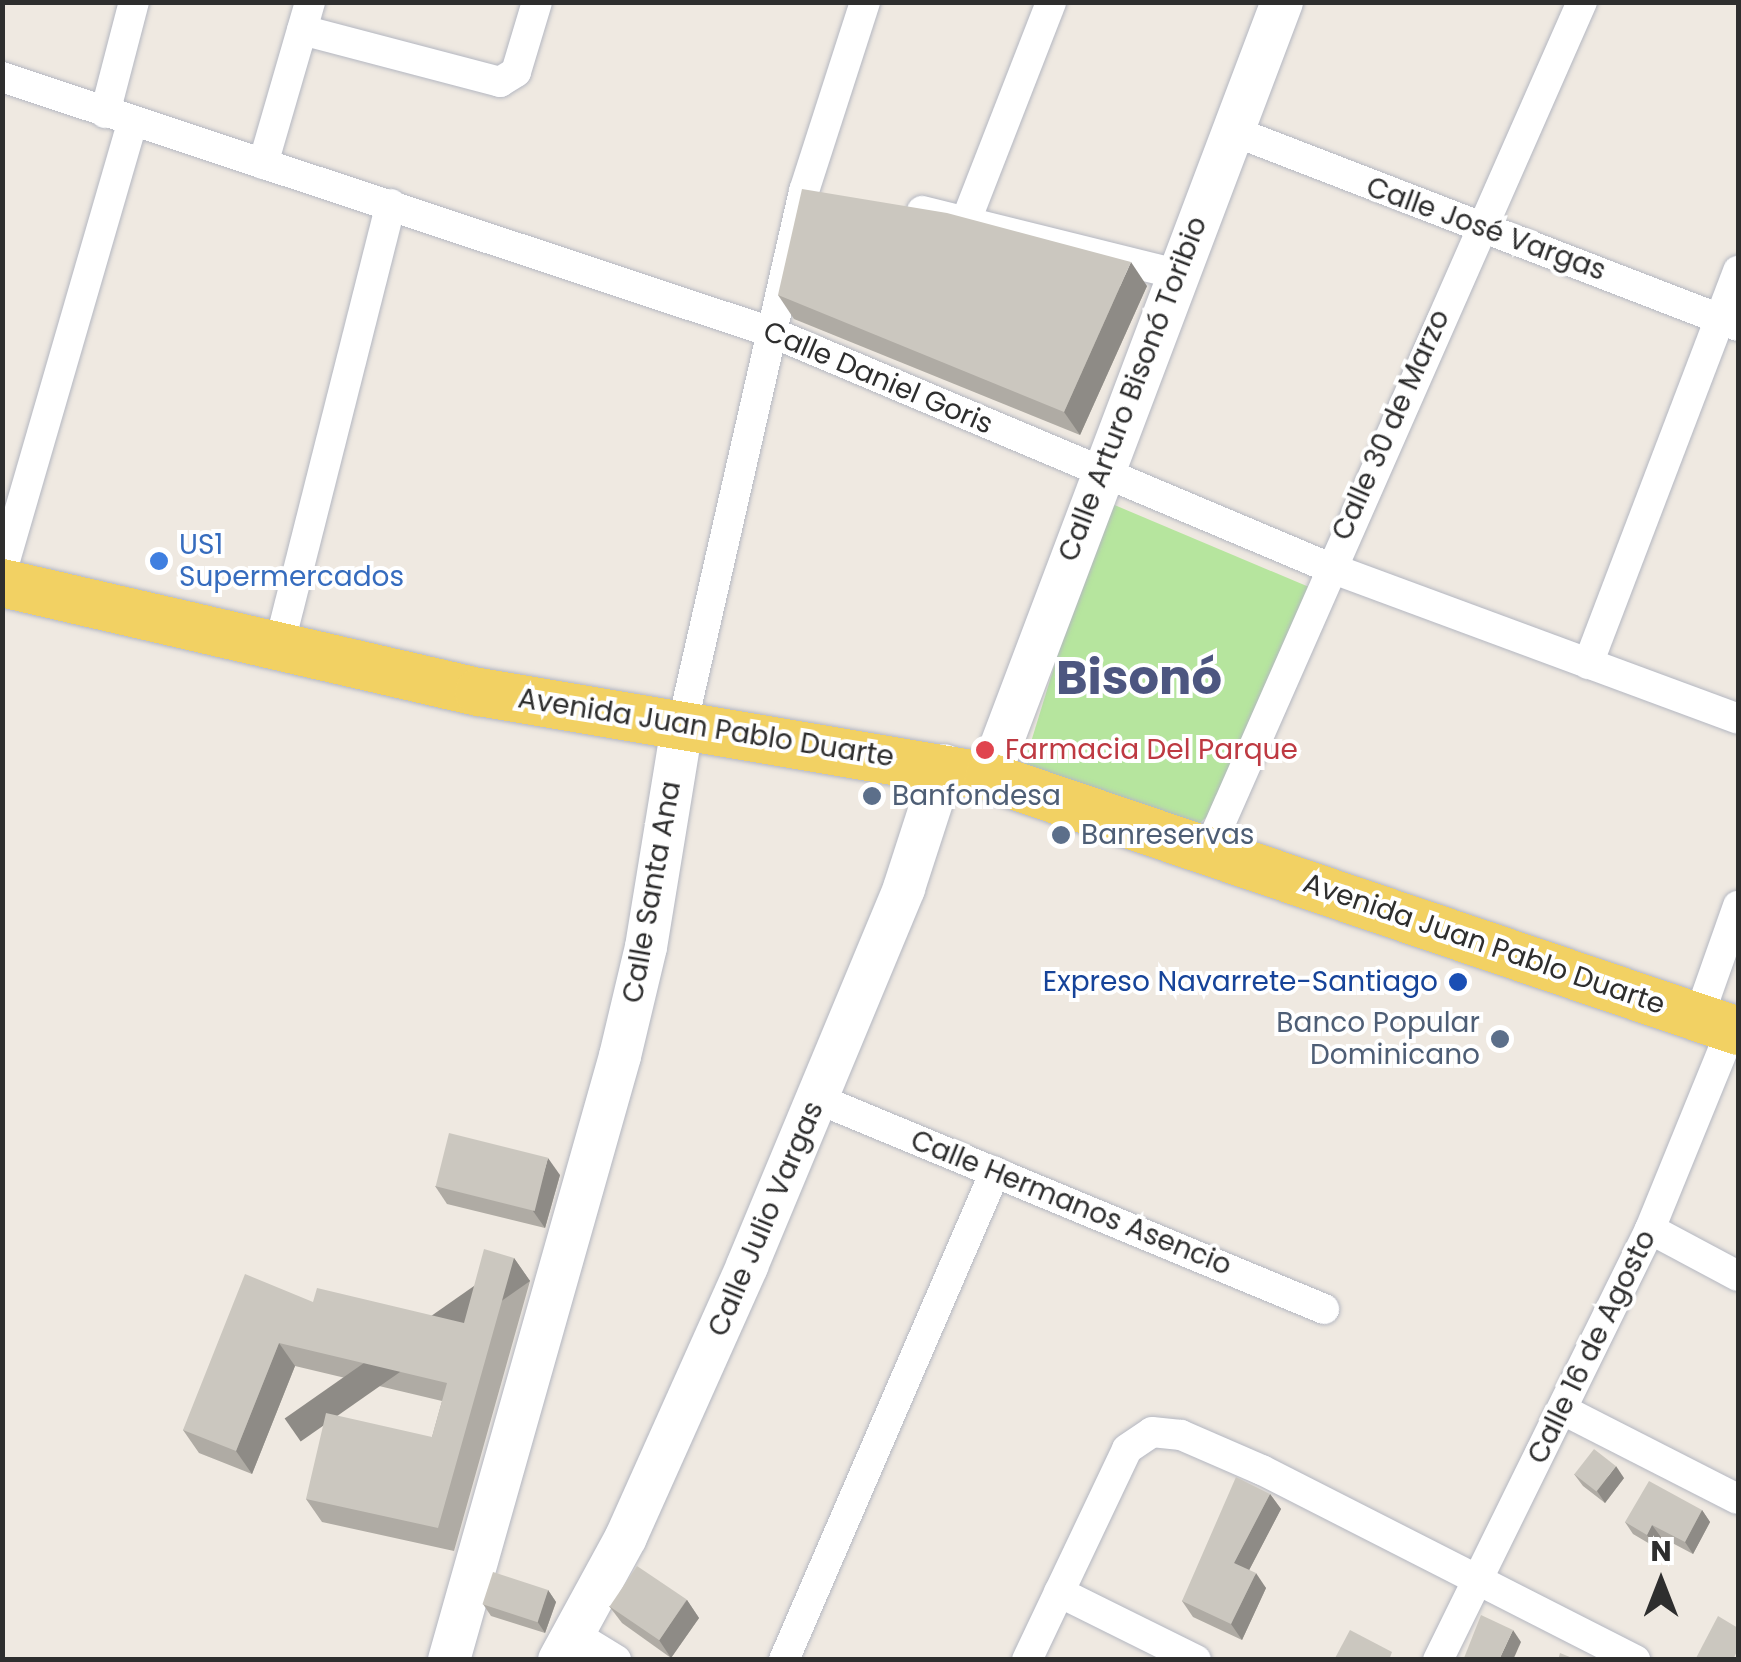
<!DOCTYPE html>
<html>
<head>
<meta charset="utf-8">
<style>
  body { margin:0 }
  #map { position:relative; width:1741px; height:1662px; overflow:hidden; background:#efe9e1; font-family:Poppins,sans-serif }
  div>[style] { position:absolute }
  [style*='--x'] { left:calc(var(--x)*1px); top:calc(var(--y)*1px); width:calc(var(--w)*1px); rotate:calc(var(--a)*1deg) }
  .green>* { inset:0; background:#b6e59e }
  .roads { filter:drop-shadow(0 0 2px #b4b7c1) drop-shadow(0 0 2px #b4b7c1) }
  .street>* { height:30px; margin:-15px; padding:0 15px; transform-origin:15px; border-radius:15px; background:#fff }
  .secondary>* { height:42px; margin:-21px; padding:0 21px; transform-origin:21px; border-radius:21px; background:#fff }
  .primary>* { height:48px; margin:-24px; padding:0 24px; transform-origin:24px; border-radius:24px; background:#f2d163 }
  .wall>* { inset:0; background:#afaba4 }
  .shaded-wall>* { inset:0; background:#8e8b86; transform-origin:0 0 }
  .building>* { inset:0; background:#cbc7bf; transform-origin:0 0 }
  .dots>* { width:28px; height:28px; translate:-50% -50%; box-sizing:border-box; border:5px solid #fff; border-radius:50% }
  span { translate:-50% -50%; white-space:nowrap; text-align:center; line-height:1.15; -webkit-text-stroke:8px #fff; paint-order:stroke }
  .street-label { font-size:28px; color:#2e2e2e }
  .shop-label { font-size:28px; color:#366cbe }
  .left { translate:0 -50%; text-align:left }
  .health-label { font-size:28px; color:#be3a42 }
  .service-label { font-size:28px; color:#4e5e75 }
  .right { translate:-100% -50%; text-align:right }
  .transit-label { font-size:28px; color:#164399 }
  .town-label { font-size:48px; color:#4d5680; font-weight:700 }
  .frame { position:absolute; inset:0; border:5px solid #2e2e2e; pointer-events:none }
  .north { position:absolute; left:1611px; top:1532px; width:100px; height:100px; -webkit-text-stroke:8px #fff; paint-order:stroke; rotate:0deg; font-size:28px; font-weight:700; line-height:40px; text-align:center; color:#2e2e2e }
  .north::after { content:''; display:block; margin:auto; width:35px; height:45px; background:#2e2e2e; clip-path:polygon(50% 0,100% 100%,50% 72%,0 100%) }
</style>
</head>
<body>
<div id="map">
  <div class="green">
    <i style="clip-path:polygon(1105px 501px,1309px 587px,1216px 808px,1198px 825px,1023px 768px)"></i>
  </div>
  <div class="roads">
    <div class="street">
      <i style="--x:302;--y:30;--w:205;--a:14.7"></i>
      <i style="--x:500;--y:82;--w:19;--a:-32"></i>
      <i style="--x:516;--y:72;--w:73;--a:-73.3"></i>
      <i style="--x:2;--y:77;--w:810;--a:18.35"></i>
      <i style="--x:771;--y:332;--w:605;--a:22.88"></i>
      <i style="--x:1328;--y:567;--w:437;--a:20.3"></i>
      <i style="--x:105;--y:113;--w:115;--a:-75.4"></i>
      <i style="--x:1233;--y:131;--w:541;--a:21.11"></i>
      <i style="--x:263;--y:164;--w:169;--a:-73.8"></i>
      <i style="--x:922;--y:211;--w:262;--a:13.9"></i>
      <i style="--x:967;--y:218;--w:232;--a:-68.7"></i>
      <i style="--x:2;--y:571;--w:466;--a:-73.8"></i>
      <i style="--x:278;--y:650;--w:460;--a:-75.8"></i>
      <i style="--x:1588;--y:664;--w:421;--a:-69.1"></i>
      <i style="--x:682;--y:726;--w:549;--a:-77.15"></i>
      <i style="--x:804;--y:191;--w:199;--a:-72.1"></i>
      <i style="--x:1208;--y:851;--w:928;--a:-66.23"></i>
      <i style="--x:1699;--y:1016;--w:117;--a:-70.5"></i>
      <i style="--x:818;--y:1099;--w:548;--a:22.54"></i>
      <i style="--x:1650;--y:1229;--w:100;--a:28.1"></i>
      <i style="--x:1563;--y:1410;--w:196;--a:27"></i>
      <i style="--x:1059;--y:1592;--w:153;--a:26.4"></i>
      <i style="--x:577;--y:1636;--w:46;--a:31.6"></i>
      <i style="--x:784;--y:1660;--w:532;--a:-66.62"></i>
      <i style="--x:1027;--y:1660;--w:233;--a:-64.6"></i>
      <i style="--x:1127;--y:1449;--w:30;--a:-34"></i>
      <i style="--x:1152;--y:1432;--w:29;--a:6"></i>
      <i style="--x:1181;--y:1435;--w:88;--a:23.4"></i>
      <i style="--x:1262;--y:1470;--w:419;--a:27"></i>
      <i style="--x:1438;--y:1660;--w:480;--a:-63.8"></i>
      <i style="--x:1650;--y:1229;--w:217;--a:-67.8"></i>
    </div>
    <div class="secondary">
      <i style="--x:989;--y:777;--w:829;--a:-69.29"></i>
      <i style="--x:449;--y:1660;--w:628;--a:-74.19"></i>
      <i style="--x:620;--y:1056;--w:112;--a:-76.6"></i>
      <i style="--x:646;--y:947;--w:224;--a:-80.7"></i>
      <i style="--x:559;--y:1660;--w:140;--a:-61.4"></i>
      <i style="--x:626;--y:1537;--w:297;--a:-65.9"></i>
      <i style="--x:747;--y:1266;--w:409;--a:-67.4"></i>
      <i style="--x:904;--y:888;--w:129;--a:-72"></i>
    </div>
    <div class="primary">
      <i style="--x:2;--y:583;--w:489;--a:12.9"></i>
      <i style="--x:479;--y:692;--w:517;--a:9.46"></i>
      <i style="--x:989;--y:777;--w:791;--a:18.73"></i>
    </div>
  </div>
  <div class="wall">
    <i style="clip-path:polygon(1147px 286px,1080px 435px,794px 319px,778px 295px)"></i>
    <i style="clip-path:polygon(560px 1175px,545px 1228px,447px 1204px,435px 1186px)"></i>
    <i style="clip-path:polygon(514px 1258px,530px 1281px,454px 1551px,322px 1522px,306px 1499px,432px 1437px,442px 1401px,295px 1366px,252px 1474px,199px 1453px,183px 1430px,313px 1302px,464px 1323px)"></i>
    <i style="clip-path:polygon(1574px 1474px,1624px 1478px,1605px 1503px,1583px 1486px)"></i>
    <i style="clip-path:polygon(1270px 1494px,1281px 1509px,1249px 1570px,1266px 1588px,1242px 1640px,1193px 1617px,1182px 1601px)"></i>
    <i style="clip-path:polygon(1702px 1510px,1710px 1522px,1693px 1554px,1661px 1537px,1655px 1547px,1633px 1534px,1625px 1522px)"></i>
    <i style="clip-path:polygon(548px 1590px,556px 1602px,545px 1633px,491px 1616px,483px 1604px)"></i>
    <i style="clip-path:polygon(687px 1600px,699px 1618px,671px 1658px,622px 1623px,609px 1606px)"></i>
  </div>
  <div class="shaded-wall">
    <i style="clip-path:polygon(1131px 262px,1147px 286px,1080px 435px,1064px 412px)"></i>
    <i style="clip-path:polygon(548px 1158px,560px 1175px,545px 1228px,533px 1211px)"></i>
    <i style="left:514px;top:1258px;width:28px;height:280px;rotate:55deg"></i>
    <i style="clip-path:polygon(279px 1343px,295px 1366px,252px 1474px,236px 1451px)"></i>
    <i style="clip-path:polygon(1616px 1466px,1624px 1478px,1605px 1503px,1597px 1491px)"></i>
    <i style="clip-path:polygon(1270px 1494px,1281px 1509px,1245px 1578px,1234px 1563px)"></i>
    <i style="clip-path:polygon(1702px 1510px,1710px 1522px,1693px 1554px,1685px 1542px)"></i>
    <i style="clip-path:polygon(1652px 1525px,1661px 1537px,1655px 1547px,1647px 1535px)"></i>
    <i style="clip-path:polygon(1256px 1573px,1266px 1588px,1242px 1640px,1231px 1624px)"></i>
    <i style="clip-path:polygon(548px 1590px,556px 1602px,545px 1633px,537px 1621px)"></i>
    <i style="clip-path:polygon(687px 1600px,699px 1618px,671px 1658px,659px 1640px)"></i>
    <i style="clip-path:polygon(1513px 1630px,1521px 1642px,1513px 1660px,1499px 1660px)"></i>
  </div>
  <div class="building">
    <i style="clip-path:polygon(802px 189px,947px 213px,1131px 262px,1064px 412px,778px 295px)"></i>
    <i style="left:449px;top:1133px;width:102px;height:55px;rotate:14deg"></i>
    <i style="clip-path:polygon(484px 1249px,514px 1258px,438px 1528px,306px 1499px,326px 1413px,432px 1437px,447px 1383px,279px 1343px,236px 1451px,183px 1430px,245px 1274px,313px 1302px,317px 1288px,464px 1323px)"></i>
    <i style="left:1594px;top:1449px;width:28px;height:32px;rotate:38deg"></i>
    <i style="clip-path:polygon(1236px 1477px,1270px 1494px,1234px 1563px,1256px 1573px,1231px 1624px,1182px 1601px)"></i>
    <i style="clip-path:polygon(1649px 1481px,1702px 1510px,1685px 1542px,1652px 1525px,1647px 1535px,1625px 1522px)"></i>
    <i style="left:637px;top:1566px;width:60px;height:49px;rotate:34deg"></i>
    <i style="left:493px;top:1572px;width:58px;height:34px;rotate:18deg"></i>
    <i style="clip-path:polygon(1481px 1615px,1513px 1630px,1499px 1660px,1469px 1660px,1464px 1658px)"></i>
    <i style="clip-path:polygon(1718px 1616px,1738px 1628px,1738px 1649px,1733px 1660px,1695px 1660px)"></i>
    <i style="clip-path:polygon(1350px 1630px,1392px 1652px,1389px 1660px,1334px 1660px)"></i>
    <i style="clip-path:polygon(1560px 1653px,1577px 1660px,1558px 1660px)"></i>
  </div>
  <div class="dots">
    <i style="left:159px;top:561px;background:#3f7fe0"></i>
    <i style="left:985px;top:750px;background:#e0444e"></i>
    <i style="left:872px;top:796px;background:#5c6f8a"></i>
    <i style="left:1061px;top:835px;background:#5c6f8a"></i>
    <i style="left:1458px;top:982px;background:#1a4fb4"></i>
    <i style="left:1500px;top:1039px;background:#5c6f8a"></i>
  </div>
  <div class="street-label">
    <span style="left:1486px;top:229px;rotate:20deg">Calle José Vargas</span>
    <span style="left:878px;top:378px;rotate:23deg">Calle Daniel Goris</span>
    <span style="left:1133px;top:389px;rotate:-69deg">Calle Arturo Bisonó Toribio</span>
    <span style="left:1391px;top:425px;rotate:-66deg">Calle 30 de Marzo</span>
    <span style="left:706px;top:728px;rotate:9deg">Avenida Juan Pablo Duarte</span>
    <span style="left:652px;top:892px;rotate:-80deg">Calle Santa Ana</span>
    <span style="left:1484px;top:944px;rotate:19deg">Avenida Juan Pablo Duarte</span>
    <span style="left:1071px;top:1203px;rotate:22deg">Calle Hermanos Asencio</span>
    <span style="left:766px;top:1219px;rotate:-67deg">Calle Julio Vargas</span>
    <span style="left:1592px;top:1347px;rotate:-64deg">Calle 16 de Agosto</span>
  </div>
  <div class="shop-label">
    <span class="left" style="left:179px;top:561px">US1<br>Supermercados</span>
  </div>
  <div class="health-label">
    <span class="left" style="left:1005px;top:750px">Farmacia Del Parque</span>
  </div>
  <div class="service-label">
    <span class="left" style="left:892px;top:796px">Banfondesa</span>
    <span class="left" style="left:1081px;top:835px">Banreservas</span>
    <span class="right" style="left:1480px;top:1039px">Banco Popular<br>Dominicano</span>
  </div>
  <div class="transit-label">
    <span class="right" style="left:1438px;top:982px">Expreso Navarrete-Santiago</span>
  </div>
  <div class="town-label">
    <span style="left:1139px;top:678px">Bisonó</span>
  </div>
  <div class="frame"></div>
  <div class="north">N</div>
</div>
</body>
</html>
